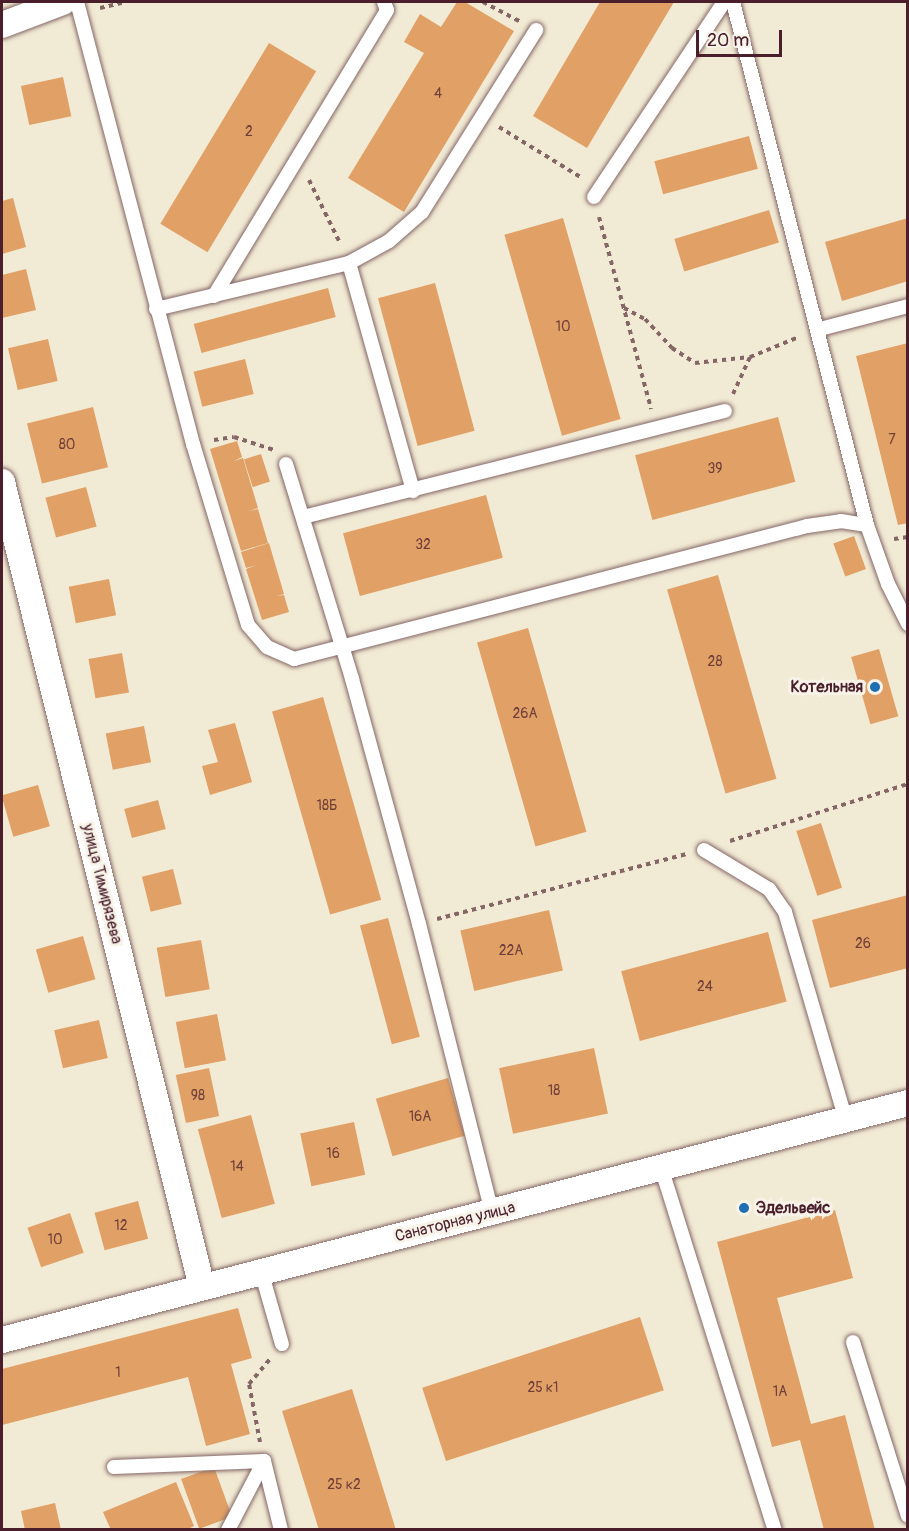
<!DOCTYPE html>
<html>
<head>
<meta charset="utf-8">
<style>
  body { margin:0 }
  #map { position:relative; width:909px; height:1531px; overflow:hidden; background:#f1ead4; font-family:Pangolin,sans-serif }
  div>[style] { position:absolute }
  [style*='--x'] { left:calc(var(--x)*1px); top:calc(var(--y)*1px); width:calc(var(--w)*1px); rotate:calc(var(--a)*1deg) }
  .building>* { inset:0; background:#e1a065; transform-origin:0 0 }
  .path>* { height:4px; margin-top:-2px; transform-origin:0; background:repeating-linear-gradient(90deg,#846666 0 4.5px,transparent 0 9px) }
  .roads { filter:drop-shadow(0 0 2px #846666) drop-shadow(0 0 2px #846666) }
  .service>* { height:14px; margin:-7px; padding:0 7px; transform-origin:7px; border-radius:7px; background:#fff }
  .minor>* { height:26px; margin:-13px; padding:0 13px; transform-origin:13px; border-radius:13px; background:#fff }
  .dots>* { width:16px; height:16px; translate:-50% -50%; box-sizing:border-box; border:3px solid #f7f3e8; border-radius:50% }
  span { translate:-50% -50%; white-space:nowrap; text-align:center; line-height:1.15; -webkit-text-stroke:6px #f7f3e8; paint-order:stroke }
  .number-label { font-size:14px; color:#703f3a }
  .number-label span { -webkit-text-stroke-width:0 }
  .poi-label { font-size:16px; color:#4a1f2b; font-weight:700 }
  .right { translate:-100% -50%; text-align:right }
  .left { translate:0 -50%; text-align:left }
  .street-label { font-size:16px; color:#4a1f2b }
  .frame { position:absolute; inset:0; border:3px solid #4a1f2b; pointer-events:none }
  .scale { position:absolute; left:696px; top:30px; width:86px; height:27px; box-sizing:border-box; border:3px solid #4a1f2b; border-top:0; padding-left:8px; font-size:18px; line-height:21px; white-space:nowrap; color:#4a1f2b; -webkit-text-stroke:4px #f7f3e8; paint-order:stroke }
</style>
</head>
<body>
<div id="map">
  <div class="building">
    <i style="clip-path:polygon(457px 2px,465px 2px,514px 31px,404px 212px,348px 178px,424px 53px,404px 42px,420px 14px,441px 27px)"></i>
    <i style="clip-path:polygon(600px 2px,674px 2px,587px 148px,533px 116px)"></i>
    <i style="left:269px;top:43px;width:55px;height:211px;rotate:31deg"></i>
    <i style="left:63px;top:77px;width:40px;height:43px;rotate:78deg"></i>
    <i style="left:749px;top:136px;width:34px;height:98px;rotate:75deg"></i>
    <i style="clip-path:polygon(13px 198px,26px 247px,2px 254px,2px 201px)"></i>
    <i style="left:769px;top:210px;width:34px;height:99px;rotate:73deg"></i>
    <i style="left:563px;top:218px;width:209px;height:61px;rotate:74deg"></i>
    <i style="clip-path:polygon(908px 218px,908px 281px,842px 301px,825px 242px)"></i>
    <i style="clip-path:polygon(26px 269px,36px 310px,2px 318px,2px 275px)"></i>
    <i style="left:435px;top:283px;width:153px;height:59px;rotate:75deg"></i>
    <i style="left:328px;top:288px;width:30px;height:139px;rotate:75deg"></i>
    <i style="left:48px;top:339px;width:43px;height:41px;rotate:77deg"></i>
    <i style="clip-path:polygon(908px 343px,908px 523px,898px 525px,856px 356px)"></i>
    <i style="left:245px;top:359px;width:36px;height:53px;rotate:76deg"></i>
    <i style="left:93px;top:407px;width:62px;height:68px;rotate:76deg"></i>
    <i style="left:778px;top:417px;width:67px;height:148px;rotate:75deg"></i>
    <i style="clip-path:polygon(237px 441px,242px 457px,234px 461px,243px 458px,258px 508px,249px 511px,258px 509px,263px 526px,254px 529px,263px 526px,268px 543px,241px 551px,210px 449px)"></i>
    <i style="left:261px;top:454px;width:29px;height:18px;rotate:72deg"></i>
    <i style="left:86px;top:487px;width:41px;height:42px;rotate:75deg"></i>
    <i style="left:486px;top:495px;width:65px;height:148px;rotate:75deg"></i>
    <i style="left:854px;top:536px;width:35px;height:22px;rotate:70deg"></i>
    <i style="clip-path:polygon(269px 543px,284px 594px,277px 596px,284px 595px,289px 612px,262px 620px,246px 569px,257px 565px,246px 568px,241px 552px)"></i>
    <i style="left:718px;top:575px;width:212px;height:53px;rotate:74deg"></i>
    <i style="left:109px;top:579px;width:37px;height:41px;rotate:79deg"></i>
    <i style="left:528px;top:628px;width:212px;height:53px;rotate:74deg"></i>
    <i style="left:879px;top:649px;width:70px;height:29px;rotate:74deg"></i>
    <i style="left:122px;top:653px;width:40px;height:34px;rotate:80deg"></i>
    <i style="left:323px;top:697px;width:211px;height:53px;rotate:74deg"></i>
    <i style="clip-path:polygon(235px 723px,252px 782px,210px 795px,202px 766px,218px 762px,208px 730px)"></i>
    <i style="left:144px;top:726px;width:37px;height:39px;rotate:79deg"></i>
    <i style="left:38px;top:785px;width:43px;height:38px;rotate:74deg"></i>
    <i style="left:158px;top:800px;width:30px;height:35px;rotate:75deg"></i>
    <i style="left:821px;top:823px;width:68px;height:26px;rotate:72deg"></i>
    <i style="left:173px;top:869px;width:36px;height:32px;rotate:76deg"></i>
    <i style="clip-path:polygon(908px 895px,908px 968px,830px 988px,812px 920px)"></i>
    <i style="left:549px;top:910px;width:62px;height:91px;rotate:77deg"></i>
    <i style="left:388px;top:918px;width:123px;height:29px;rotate:75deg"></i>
    <i style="left:768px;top:932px;width:72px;height:152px;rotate:75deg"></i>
    <i style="left:83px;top:936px;width:45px;height:49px;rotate:74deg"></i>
    <i style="left:201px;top:940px;width:50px;height:45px;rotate:80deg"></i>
    <i style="left:217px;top:1014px;width:47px;height:42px;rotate:79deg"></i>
    <i style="left:99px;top:1020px;width:39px;height:46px;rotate:77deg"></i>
    <i style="left:594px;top:1048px;width:67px;height:97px;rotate:78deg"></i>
    <i style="left:209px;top:1068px;width:49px;height:34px;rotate:78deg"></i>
    <i style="left:448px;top:1078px;width:60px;height:75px;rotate:74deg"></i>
    <i style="left:251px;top:1115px;width:92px;height:55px;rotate:75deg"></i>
    <i style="left:354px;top:1122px;width:54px;height:55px;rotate:78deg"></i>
    <i style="left:138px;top:1201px;width:39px;height:45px;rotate:75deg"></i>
    <i style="clip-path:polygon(835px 1210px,853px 1278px,777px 1298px,811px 1424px,845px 1415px,875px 1530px,824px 1530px,800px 1440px,772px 1447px,717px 1242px)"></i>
    <i style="left:70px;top:1213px;width:42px;height:45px;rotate:71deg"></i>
    <i style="clip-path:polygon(238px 1308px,252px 1358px,231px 1364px,250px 1434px,206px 1446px,188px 1377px,2px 1425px,2px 1369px)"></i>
    <i style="left:640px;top:1317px;width:77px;height:229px;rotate:72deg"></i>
    <i style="clip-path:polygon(352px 1389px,368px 1440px,396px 1530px,319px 1530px,282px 1411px)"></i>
    <i style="left:214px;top:1467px;width:53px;height:35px;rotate:70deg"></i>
    <i style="clip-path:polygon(176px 1482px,194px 1526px,186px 1530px,111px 1530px,103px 1512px)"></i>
    <i style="clip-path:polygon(55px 1503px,61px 1530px,25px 1530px,21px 1511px)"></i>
  </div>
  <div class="path">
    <i style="--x:483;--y:2;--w:41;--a:27.8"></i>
    <i style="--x:100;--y:8;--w:26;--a:-13"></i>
    <i style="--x:499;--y:127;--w:97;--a:31.6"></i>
    <i style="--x:309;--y:180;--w:70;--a:63.8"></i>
    <i style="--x:599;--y:217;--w:199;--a:74.8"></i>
    <i style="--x:624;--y:308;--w:24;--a:28"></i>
    <i style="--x:645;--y:319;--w:40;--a:47"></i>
    <i style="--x:672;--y:348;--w:27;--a:33"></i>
    <i style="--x:695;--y:363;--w:55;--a:-6.2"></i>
    <i style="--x:750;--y:357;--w:53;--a:-22.2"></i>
    <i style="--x:733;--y:394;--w:41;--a:-65.3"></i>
    <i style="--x:214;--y:440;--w:20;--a:-9"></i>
    <i style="--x:234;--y:437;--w:42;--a:18"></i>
    <i style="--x:894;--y:539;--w:14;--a:-8"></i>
    <i style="--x:730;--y:841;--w:187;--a:-17.8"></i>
    <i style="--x:437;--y:919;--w:257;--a:-14.6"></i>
    <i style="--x:260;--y:1442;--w:59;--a:-100.7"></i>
    <i style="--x:249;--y:1384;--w:33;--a:-50"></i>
  </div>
  <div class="roads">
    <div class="service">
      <i style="--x:77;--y:2;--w:457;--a:75.3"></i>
      <i style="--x:193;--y:444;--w:189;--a:73.1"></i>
      <i style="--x:248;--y:625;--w:29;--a:49"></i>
      <i style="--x:267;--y:647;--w:30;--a:24"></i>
      <i style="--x:294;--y:659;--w:530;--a:-14.53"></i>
      <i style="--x:807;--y:526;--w:34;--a:-8"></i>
      <i style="--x:841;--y:521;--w:26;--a:9"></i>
      <i style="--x:733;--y:2;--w:540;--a:75.63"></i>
      <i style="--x:867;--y:525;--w:63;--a:70.4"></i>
      <i style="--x:888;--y:584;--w:45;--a:63.4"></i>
      <i style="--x:594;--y:197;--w:234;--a:-56.3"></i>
      <i style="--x:349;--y:263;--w:237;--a:74.3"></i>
      <i style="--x:214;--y:296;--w:334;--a:-58.8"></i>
      <i style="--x:387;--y:10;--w:9;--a:-111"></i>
      <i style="--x:156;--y:309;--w:198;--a:-13.4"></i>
      <i style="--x:349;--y:263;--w:46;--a:-28.8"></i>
      <i style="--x:389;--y:241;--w:44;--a:-41.3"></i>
      <i style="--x:422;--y:212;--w:215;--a:-57.9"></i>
      <i style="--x:820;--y:329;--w:91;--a:-14.6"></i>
      <i style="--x:286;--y:464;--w:225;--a:72.9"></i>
      <i style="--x:352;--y:679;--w:254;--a:74.7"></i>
      <i style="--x:419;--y:924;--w:298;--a:75.8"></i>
      <i style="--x:303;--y:517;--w:435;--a:-14.1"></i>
      <i style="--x:704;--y:850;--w:76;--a:31"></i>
      <i style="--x:769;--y:889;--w:28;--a:55"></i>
      <i style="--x:785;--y:912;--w:217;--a:73.7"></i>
      <i style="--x:661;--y:1167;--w:380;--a:72.6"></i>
      <i style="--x:261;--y:1271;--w:76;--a:74"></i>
      <i style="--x:853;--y:1342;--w:182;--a:72.5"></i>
      <i style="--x:264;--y:1461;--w:71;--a:76.2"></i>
      <i style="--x:114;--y:1467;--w:150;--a:-2.3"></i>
      <i style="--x:228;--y:1530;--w:78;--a:-62.4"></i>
    </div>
    <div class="minor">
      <i style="--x:2;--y:25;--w:65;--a:-20.7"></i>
      <i style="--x:2;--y:482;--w:829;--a:76.05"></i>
      <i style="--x:2;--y:1340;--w:936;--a:-14.66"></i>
    </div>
  </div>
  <div class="dots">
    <i style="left:875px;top:687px;background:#1f6fb2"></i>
    <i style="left:744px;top:1208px;background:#1f6fb2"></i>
  </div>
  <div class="number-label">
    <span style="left:438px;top:94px">4</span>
    <span style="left:249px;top:132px">2</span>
    <span style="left:563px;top:327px">10</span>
    <span style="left:892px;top:440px">7</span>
    <span style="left:67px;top:445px">80</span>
    <span style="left:715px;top:469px">39</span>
    <span style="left:423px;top:545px">32</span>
    <span style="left:715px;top:662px">28</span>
    <span style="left:525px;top:714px">26А</span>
    <span style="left:327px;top:806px">18Б</span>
    <span style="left:863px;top:944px">26</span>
    <span style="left:511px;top:951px">22А</span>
    <span style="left:705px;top:987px">24</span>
    <span style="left:554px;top:1091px">18</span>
    <span style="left:198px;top:1096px">98</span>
    <span style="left:420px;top:1117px">16А</span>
    <span style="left:333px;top:1154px">16</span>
    <span style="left:237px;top:1167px">14</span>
    <span style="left:121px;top:1226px">12</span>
    <span style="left:55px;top:1240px">10</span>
    <span style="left:118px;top:1373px">1</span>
    <span style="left:543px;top:1388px">25 к1</span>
    <span style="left:780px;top:1392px">1А</span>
    <span style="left:344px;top:1485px">25 к2</span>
  </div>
  <div class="poi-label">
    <span class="right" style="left:863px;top:687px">Котельная</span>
    <span class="left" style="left:756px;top:1208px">Эдельвейс</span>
  </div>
  <div class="street-label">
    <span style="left:102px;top:884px;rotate:76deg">улица Тимирязева</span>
    <span style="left:455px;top:1222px;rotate:-14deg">Санаторная улица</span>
  </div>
  <div class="frame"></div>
  <div class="scale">20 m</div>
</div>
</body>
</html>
